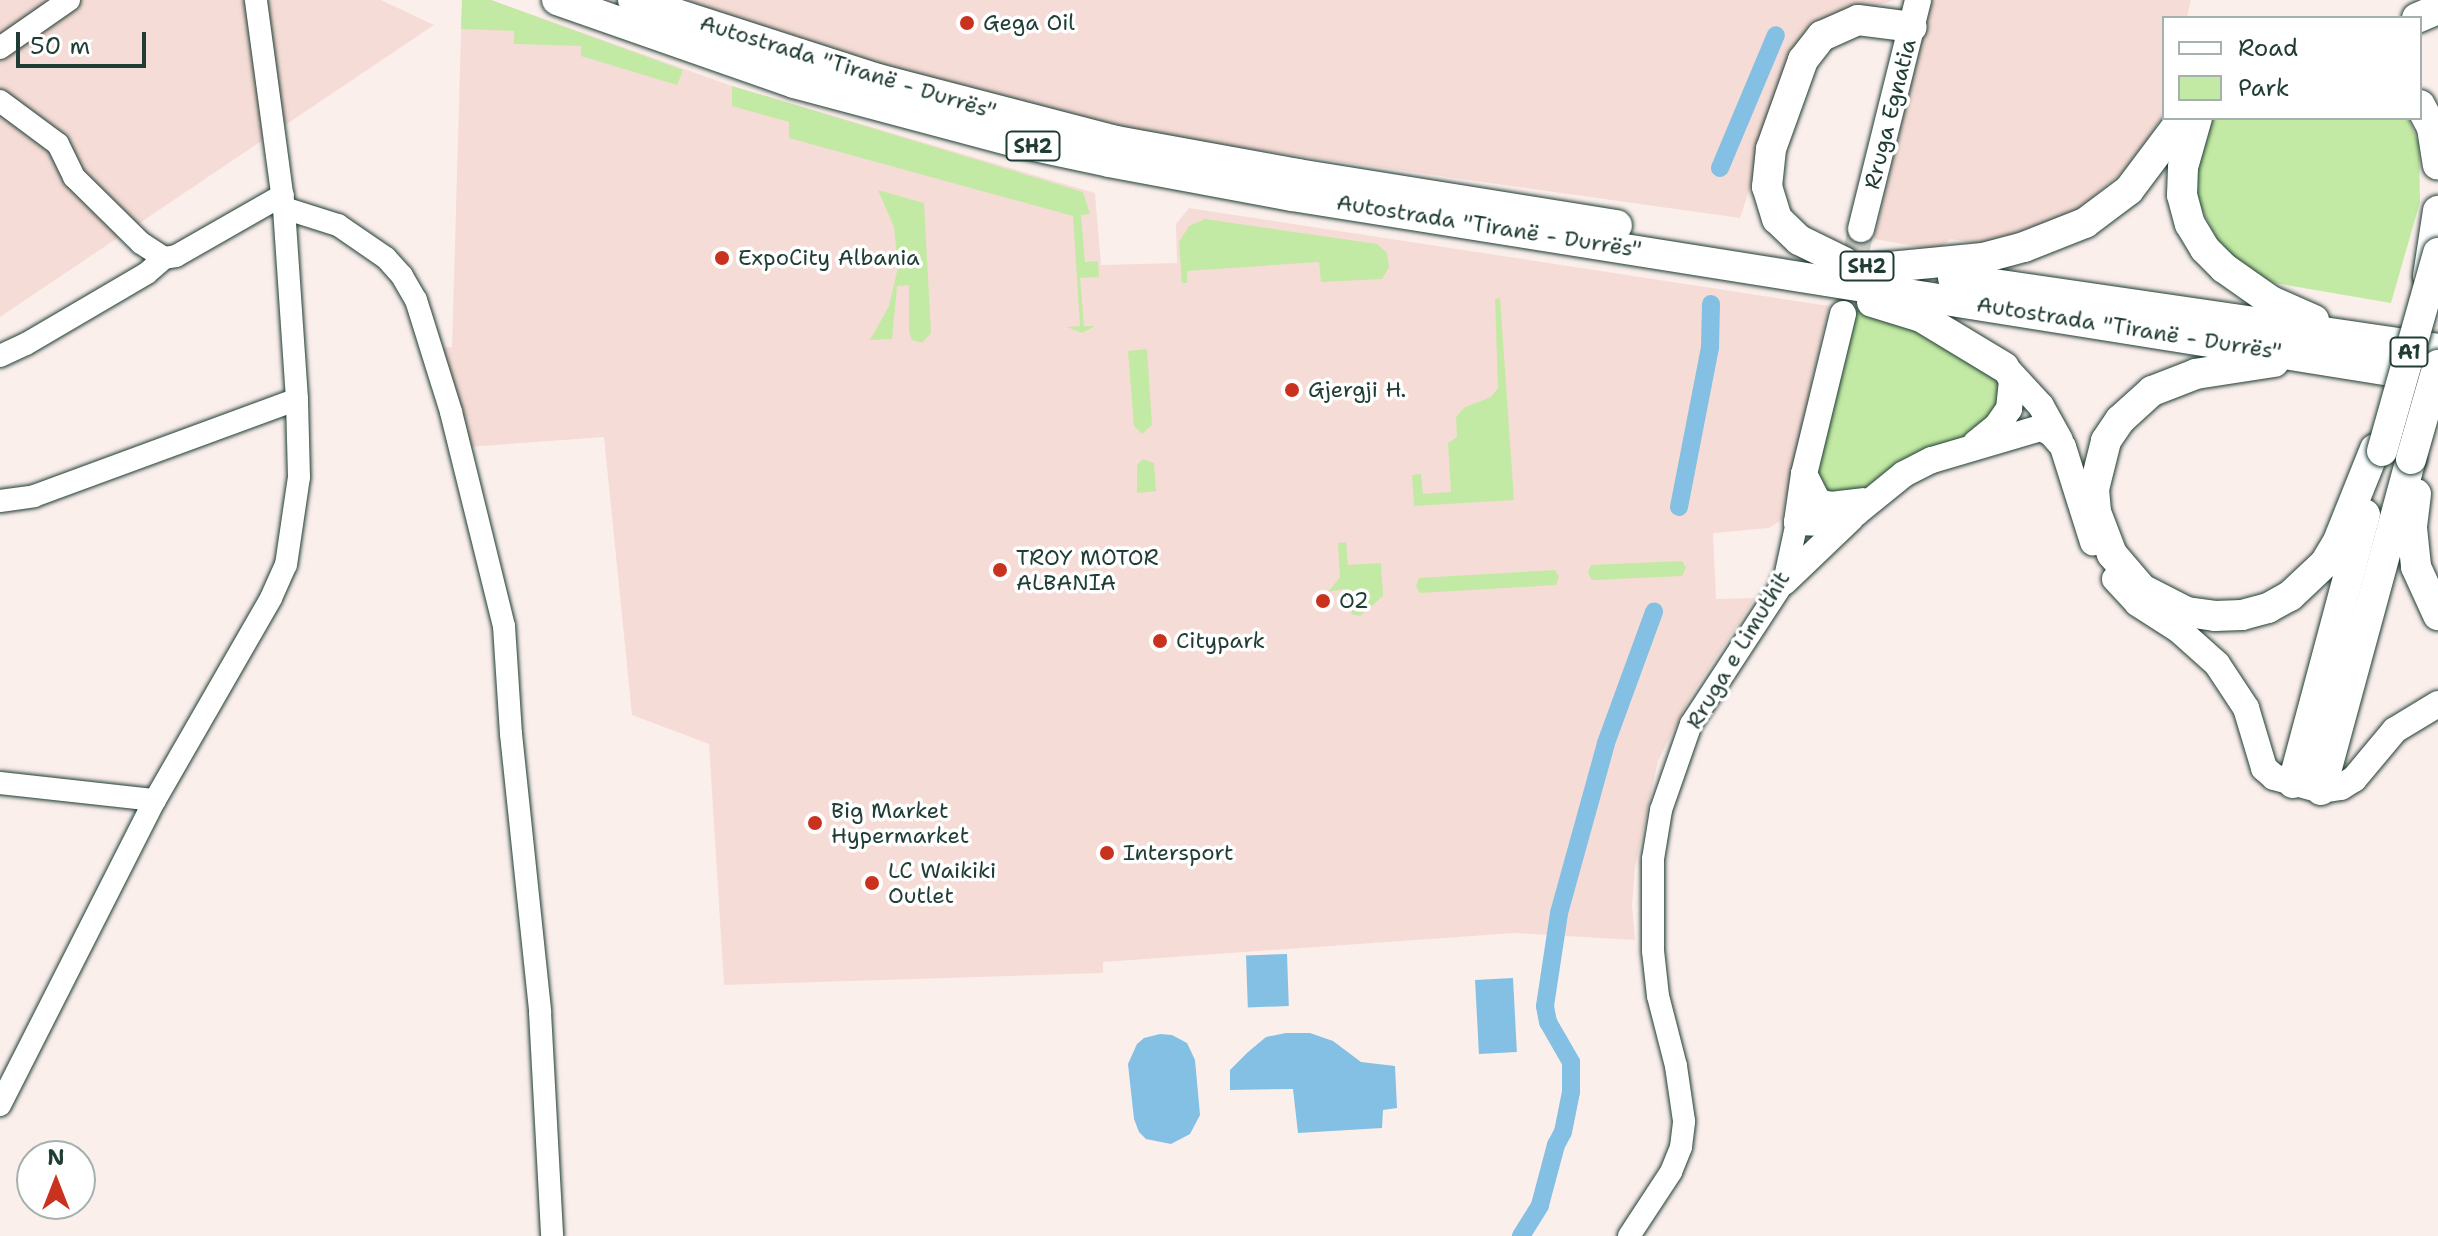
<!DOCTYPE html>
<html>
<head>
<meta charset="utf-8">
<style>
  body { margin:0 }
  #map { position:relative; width:2438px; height:1236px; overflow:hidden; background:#fbefec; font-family:"Shantell Sans",sans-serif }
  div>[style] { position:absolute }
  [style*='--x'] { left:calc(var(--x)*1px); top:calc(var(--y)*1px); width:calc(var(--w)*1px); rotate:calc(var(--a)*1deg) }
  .built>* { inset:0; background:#f6dcd6 }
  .green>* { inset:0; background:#c3eaa4 }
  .water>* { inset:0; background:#83c0e3; transform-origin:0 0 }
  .canal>* { height:18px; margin:-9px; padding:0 9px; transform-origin:9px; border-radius:9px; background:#83c0e3 }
  .major-tunnel>* { height:26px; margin-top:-13px; transform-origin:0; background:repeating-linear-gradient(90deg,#cfcbc7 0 26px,transparent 0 39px) }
  .roads { filter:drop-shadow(0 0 2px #1f3d34) drop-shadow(0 0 2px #1f3d34) }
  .minor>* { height:22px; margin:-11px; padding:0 11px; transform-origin:11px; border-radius:11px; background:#fff }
  .major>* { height:26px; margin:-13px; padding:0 13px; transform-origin:13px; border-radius:13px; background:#fff }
  .highway>* { height:30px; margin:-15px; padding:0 15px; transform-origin:15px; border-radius:15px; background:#fff }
  .bridges { filter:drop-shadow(0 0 2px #1f3d34) drop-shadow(0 0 2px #1f3d34) }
  .highway-bridge>* { height:30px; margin:-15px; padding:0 15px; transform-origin:15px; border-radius:15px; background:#fff }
  .dots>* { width:22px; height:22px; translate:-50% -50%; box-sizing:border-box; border:4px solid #fff; border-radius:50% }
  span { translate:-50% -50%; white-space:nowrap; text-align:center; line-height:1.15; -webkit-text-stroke:7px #fff; paint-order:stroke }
  .shield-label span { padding:2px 6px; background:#fff; border:2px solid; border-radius:6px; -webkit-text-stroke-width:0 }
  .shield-label { font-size:20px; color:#1f3d34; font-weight:700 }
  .poi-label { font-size:22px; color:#1f3d34 }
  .left { translate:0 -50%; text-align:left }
  .street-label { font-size:22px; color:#1f3d34 }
  .legend { position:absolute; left:2162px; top:16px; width:260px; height:104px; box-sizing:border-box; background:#fff; border:2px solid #a5b1ae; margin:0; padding:10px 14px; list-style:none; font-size:24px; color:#1f3d34 }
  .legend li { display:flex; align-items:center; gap:16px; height:40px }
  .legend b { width:40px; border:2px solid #a5b1ae }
  .north { position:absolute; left:16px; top:1140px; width:80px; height:80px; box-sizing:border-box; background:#fff; border:2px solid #a5b1ae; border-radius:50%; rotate:0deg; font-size:22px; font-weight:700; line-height:32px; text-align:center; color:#1f3d34 }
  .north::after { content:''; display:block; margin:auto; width:28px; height:36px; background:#c8321e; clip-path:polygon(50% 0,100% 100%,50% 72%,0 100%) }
  .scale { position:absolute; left:16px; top:32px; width:130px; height:36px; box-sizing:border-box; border:4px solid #1f3d34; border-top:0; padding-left:10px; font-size:24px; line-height:28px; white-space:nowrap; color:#1f3d34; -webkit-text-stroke:6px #fff; paint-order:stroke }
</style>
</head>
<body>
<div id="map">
  <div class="built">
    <i style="clip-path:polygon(0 0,381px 0,434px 25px,0 317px)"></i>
    <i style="clip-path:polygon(462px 0,491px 0,732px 86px,1095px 193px,1101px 265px,1177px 263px,1176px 224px,1189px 208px,1829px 306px,1781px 520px,1769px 528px,1713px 533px,1716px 599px,1755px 598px,1690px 697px,1658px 761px,1635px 867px,1632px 905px,1635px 940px,1515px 933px,1103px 962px,1103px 973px,724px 985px,709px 744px,632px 715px,604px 437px,468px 447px,442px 348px,452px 347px)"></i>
    <i style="clip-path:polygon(685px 0,1895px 0,1844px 15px,1768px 132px,1740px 218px,1177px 139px,946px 88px)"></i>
    <i style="clip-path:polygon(1931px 0,2191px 0,2187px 18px,2164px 18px,2164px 106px,2160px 121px,2124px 171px,2077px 210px,2038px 230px,1988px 245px,1950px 239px,1938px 250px,1874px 239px)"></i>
  </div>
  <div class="green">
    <i style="clip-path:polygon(462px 0,491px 0,683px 70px,677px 85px,581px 56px,581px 46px,514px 44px,514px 31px,461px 29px)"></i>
    <i style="clip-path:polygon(732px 86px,1083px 192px,1090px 214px,1081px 215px,1085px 262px,1098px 261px,1099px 277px,1080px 278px,1084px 326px,1095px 326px,1082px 333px,1067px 327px,1080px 326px,1073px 216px,789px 138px,789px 122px,732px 106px)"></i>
    <i style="clip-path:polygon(2213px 118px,2408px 118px,2419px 144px,2420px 202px,2391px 303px,2275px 283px,2248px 271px,2219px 242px,2198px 202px,2196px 179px,2206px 128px)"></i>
    <i style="clip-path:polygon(878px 190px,924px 203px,931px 333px,922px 343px,912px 340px,909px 333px,909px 285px,897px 286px,892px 339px,870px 340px,889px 306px,898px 267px,894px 227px)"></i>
    <i style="clip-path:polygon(1205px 219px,1377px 244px,1387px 253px,1389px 267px,1382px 279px,1321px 282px,1319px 262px,1187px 271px,1187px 283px,1182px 283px,1179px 242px,1189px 226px)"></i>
    <i style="clip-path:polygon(1500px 298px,1514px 500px,1414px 506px,1412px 475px,1421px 474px,1423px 494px,1451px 492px,1448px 443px,1457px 437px,1456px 417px,1465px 407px,1491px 397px,1498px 388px,1495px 299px)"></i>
    <i style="clip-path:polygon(1855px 310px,1900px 320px,2003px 381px,2006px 389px,1980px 432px,1856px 495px,1830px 497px,1815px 474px)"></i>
    <i style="clip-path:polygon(1147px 349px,1152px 425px,1142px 434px,1134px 426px,1128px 351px)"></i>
    <i style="clip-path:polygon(1143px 459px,1154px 463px,1156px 491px,1137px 493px,1137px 465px)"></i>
    <i style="clip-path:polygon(1346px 542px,1348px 565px,1381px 563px,1383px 596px,1360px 616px,1351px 614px,1356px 601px,1351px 593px,1343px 589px,1328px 592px,1340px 577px,1338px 543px)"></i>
    <i style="clip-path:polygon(1682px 561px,1686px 568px,1682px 576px,1592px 580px,1588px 573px,1591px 565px)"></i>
    <i style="clip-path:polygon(1555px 570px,1559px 577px,1556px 585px,1420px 593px,1416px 586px,1419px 578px)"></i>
  </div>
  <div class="water">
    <i style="left:1287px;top:954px;width:52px;height:41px;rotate:88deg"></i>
    <i style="left:1513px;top:978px;width:74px;height:38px;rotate:87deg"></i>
    <i style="clip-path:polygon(1286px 1033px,1310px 1033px,1333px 1041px,1361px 1062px,1395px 1066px,1397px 1108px,1383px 1110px,1382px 1128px,1298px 1133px,1293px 1089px,1230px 1090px,1230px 1070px,1248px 1052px,1266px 1037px)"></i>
    <i style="clip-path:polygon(1160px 1034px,1172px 1035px,1187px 1043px,1195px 1060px,1200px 1115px,1190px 1134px,1171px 1144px,1146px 1139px,1139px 1132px,1134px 1119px,1128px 1064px,1137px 1044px,1144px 1038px)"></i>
  </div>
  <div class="canal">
    <i style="--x:1720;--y:168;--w:144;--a:-67.2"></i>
    <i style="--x:1679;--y:507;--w:163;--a:-79"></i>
    <i style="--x:1710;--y:347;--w:43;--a:-88.7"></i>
    <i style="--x:1521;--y:1236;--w:36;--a:-58"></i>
    <i style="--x:1540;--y:1205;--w:62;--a:-75.1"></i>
    <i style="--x:1556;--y:1145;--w:15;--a:-62"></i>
    <i style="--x:1563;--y:1132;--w:41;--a:-78.7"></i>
    <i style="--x:1571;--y:1092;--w:30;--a:-90"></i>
    <i style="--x:1571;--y:1062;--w:46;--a:-119.9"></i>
    <i style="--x:1548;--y:1022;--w:16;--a:-101"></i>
    <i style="--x:1545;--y:1006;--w:94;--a:-81.4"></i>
    <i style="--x:1559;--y:913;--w:176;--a:-74.5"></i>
    <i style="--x:1606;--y:743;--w:140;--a:-69.9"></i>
  </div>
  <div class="major-tunnel">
    <i style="--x:1849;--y:288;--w:60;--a:-78.5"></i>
  </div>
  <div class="roads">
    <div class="minor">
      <i style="--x:0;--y:48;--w:84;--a:-34.8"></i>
      <i style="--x:0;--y:101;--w:72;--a:36.6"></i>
      <i style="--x:58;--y:144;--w:37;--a:64"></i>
      <i style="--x:74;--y:177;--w:94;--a:44.6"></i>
      <i style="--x:141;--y:243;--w:27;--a:33"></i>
      <i style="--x:164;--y:258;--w:12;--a:-9"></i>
      <i style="--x:176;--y:256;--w:123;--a:-29.7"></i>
      <i style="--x:284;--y:208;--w:57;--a:17.5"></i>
      <i style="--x:338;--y:225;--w:58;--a:34.5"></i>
      <i style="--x:386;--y:258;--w:24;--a:48"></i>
      <i style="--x:402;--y:276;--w:28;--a:60"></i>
      <i style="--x:416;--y:300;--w:117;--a:72.6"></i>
      <i style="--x:451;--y:412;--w:220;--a:76.1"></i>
      <i style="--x:504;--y:626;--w:108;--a:86.3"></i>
      <i style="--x:511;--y:734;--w:280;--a:84"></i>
      <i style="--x:540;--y:1012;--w:224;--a:86.9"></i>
      <i style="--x:0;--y:356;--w:29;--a:-25"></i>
      <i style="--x:26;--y:344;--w:140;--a:-30.4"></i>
      <i style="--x:147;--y:273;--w:23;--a:-41"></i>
      <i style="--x:0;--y:501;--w:34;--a:-8"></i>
      <i style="--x:34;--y:496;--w:280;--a:-20.2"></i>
      <i style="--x:0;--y:783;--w:156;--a:6.3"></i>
      <i style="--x:0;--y:1105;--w:342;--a:-63.1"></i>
      <i style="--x:155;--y:800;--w:233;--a:-60.1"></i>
      <i style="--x:271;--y:598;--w:36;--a:-66"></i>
      <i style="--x:286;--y:565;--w:89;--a:-81.6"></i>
      <i style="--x:299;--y:477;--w:78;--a:-91.5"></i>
      <i style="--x:297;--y:399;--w:191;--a:-93.9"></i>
      <i style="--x:284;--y:208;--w:210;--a:-97.7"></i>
      <i style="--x:1629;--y:1236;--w:77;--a:-56.7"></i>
      <i style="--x:1671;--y:1172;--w:27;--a:-68"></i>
      <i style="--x:1681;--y:1147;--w:26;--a:-83"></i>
      <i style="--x:1684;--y:1121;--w:56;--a:-98.3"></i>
      <i style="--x:1676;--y:1066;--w:72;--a:-104.4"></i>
      <i style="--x:1658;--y:996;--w:45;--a:-96.3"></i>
      <i style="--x:1653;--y:951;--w:92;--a:-90"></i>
      <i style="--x:1653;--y:859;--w:50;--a:-80.7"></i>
      <i style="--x:1661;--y:810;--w:91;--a:-70.8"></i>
      <i style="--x:1691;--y:724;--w:170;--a:-56.8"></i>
      <i style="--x:1784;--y:582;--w:61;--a:-77.8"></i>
    </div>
    <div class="major">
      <i style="--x:1861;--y:229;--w:236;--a:-76"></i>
      <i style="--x:1843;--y:314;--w:165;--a:103.7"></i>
      <i style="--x:1804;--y:474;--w:49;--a:98.3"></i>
      <i style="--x:1797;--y:522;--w:33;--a:2"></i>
      <i style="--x:1830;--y:523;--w:28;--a:-21"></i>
      <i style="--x:1856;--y:513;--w:62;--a:-39.1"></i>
      <i style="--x:1904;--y:474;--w:31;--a:-27"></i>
      <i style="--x:1932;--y:460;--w:114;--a:-16.4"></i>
      <i style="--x:2041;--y:428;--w:11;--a:27"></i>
      <i style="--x:2051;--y:433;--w:18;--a:49"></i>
      <i style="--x:2063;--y:447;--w:100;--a:72.5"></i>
      <i style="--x:2007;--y:369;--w:50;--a:47.4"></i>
      <i style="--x:2041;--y:406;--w:39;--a:61"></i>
      <i style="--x:1976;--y:443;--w:27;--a:-39"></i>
      <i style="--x:1997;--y:426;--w:21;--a:-55"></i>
      <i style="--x:2009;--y:409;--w:29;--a:-84"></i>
      <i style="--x:2012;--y:380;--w:15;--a:-122"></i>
      <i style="--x:1804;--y:474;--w:31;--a:63"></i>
      <i style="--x:1818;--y:502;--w:13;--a:13"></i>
      <i style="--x:1831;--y:505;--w:32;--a:-7"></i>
      <i style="--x:2115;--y:579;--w:33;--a:47"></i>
      <i style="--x:2137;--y:603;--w:50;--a:32.7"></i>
      <i style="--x:2179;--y:630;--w:51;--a:41.8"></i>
      <i style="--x:2217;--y:664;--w:53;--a:56.6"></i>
      <i style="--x:2246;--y:708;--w:63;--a:73.3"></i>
      <i style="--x:2264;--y:768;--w:13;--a:42"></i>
      <i style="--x:2274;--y:777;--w:49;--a:15.5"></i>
      <i style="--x:2321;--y:790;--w:20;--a:-9"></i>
      <i style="--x:2341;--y:787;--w:15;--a:-32"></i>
      <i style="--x:2354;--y:779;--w:64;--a:-50.1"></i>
      <i style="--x:2395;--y:730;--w:50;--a:-31.2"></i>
      <i style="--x:1784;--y:582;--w:93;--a:-43.7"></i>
    </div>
    <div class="highway">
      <i style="--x:557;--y:0;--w:251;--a:19.3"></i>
      <i style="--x:794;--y:83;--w:230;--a:14.9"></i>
      <i style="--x:1016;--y:142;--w:95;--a:12.1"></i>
      <i style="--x:1109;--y:162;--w:186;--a:10.5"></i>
      <i style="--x:1292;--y:196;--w:1150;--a:9.05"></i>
      <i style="--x:633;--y:0;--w:257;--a:17.9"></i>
      <i style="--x:878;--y:79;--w:246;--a:14.6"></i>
      <i style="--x:1116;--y:141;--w:184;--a:10.3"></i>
      <i style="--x:1297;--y:174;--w:324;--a:9.1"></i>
      <i style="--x:2417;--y:18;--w:23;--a:-23"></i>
      <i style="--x:2420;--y:105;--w:26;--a:62"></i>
      <i style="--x:2432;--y:128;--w:37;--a:81"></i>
      <i style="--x:2197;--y:118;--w:51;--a:105.9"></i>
      <i style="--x:2183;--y:167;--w:28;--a:92"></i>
      <i style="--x:2182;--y:195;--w:30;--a:75"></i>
      <i style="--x:2190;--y:224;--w:29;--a:59"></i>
      <i style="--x:2205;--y:249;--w:27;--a:45"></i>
      <i style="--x:2224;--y:268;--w:57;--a:35.1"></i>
      <i style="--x:2271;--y:301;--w:47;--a:23.8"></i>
      <i style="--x:1844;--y:262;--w:50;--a:-153.9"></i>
      <i style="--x:1799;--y:240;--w:30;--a:-136"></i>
      <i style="--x:1777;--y:219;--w:34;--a:-107"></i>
      <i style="--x:1767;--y:187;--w:38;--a:-84"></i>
      <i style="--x:1771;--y:149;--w:95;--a:-70.2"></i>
      <i style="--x:1803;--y:60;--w:31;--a:-52"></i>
      <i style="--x:1822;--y:36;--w:39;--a:-24"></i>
      <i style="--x:1858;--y:20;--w:54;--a:7.4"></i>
      <i style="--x:1879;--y:268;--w:104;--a:-5.5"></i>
      <i style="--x:1983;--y:258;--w:42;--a:-15"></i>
      <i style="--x:2024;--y:247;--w:66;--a:-21.5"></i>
      <i style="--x:2085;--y:223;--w:55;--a:-36.9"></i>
      <i style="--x:2129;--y:190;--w:90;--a:-53.1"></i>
      <i style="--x:2428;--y:276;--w:66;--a:-81.3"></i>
      <i style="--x:1953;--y:278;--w:490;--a:8.3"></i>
      <i style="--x:1872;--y:302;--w:51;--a:17"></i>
      <i style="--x:1921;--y:317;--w:97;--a:31.1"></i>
      <i style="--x:2274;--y:362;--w:79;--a:171.3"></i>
      <i style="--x:2196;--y:374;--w:47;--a:158.9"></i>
      <i style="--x:2152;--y:391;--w:43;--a:137.8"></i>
      <i style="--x:2120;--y:420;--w:25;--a:124"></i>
      <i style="--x:2106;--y:441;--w:49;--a:104"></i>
      <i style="--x:2094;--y:489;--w:23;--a:85"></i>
      <i style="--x:2096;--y:512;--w:45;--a:69.1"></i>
      <i style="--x:2112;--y:554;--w:46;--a:49.4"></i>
      <i style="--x:2142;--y:589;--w:51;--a:27.1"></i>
      <i style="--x:2187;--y:612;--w:28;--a:8"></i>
      <i style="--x:2215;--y:616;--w:27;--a:-2"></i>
      <i style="--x:2242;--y:615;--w:27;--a:-15"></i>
      <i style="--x:2268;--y:608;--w:25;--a:-29"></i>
      <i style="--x:2290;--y:596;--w:48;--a:-43.3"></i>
      <i style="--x:2325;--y:563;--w:26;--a:-59"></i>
      <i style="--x:2338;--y:541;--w:99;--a:-68.1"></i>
      <i style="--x:2416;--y:494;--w:34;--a:97"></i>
      <i style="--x:2412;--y:528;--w:39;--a:84"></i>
      <i style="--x:2416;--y:567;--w:53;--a:65.4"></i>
      <i style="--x:2293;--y:783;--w:278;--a:-75"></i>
      <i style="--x:2321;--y:790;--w:343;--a:-74.8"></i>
    </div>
  </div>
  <div class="bridges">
    <div class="highway-bridge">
      <i style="--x:2382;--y:451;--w:206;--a:-74.2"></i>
      <i style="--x:2411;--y:459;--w:98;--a:-74"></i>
    </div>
  </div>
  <div class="dots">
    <i style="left:967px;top:23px;background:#c8321e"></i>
    <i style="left:722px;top:258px;background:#c8321e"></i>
    <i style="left:1292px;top:390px;background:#c8321e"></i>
    <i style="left:1000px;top:570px;background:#c8321e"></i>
    <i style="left:1323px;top:601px;background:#c8321e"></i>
    <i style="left:1160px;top:641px;background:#c8321e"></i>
    <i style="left:815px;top:823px;background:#c8321e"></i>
    <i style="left:1107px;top:853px;background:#c8321e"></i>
    <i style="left:872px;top:883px;background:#c8321e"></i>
  </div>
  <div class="shield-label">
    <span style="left:1033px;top:146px">SH2</span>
    <span style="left:1867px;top:266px">SH2</span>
    <span style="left:2409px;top:352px">A1</span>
  </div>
  <div class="poi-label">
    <span class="left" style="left:983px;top:23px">Gega Oil</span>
    <span class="left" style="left:738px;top:258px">ExpoCity Albania</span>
    <span class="left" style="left:1308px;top:390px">Gjergji H.</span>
    <span class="left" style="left:1016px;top:570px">TROY MOTOR<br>ALBANIA</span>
    <span class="left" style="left:1339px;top:601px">O2</span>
    <span class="left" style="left:1176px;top:641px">Citypark</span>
    <span class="left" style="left:831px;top:823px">Big Market<br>Hypermarket</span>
    <span class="left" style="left:1123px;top:853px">Intersport</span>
    <span class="left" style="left:888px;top:883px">LC Waikiki<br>Outlet</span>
  </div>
  <div class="street-label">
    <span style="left:848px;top:67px;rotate:17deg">Autostrada "Tiranë - Durrës"</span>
    <span style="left:1890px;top:114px;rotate:-76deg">Rruga Egnatia</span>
    <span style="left:1489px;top:226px;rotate:9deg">Autostrada "Tiranë - Durrës"</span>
    <span style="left:2129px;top:328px;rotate:9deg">Autostrada "Tiranë - Durrës"</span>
    <span style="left:1738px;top:650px;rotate:-59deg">Rruga e Limuthit</span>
  </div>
  <ul class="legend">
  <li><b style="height:10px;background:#fff"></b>Road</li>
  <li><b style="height:22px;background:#c3eaa4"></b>Park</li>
  </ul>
  <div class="north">N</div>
  <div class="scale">50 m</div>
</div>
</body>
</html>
